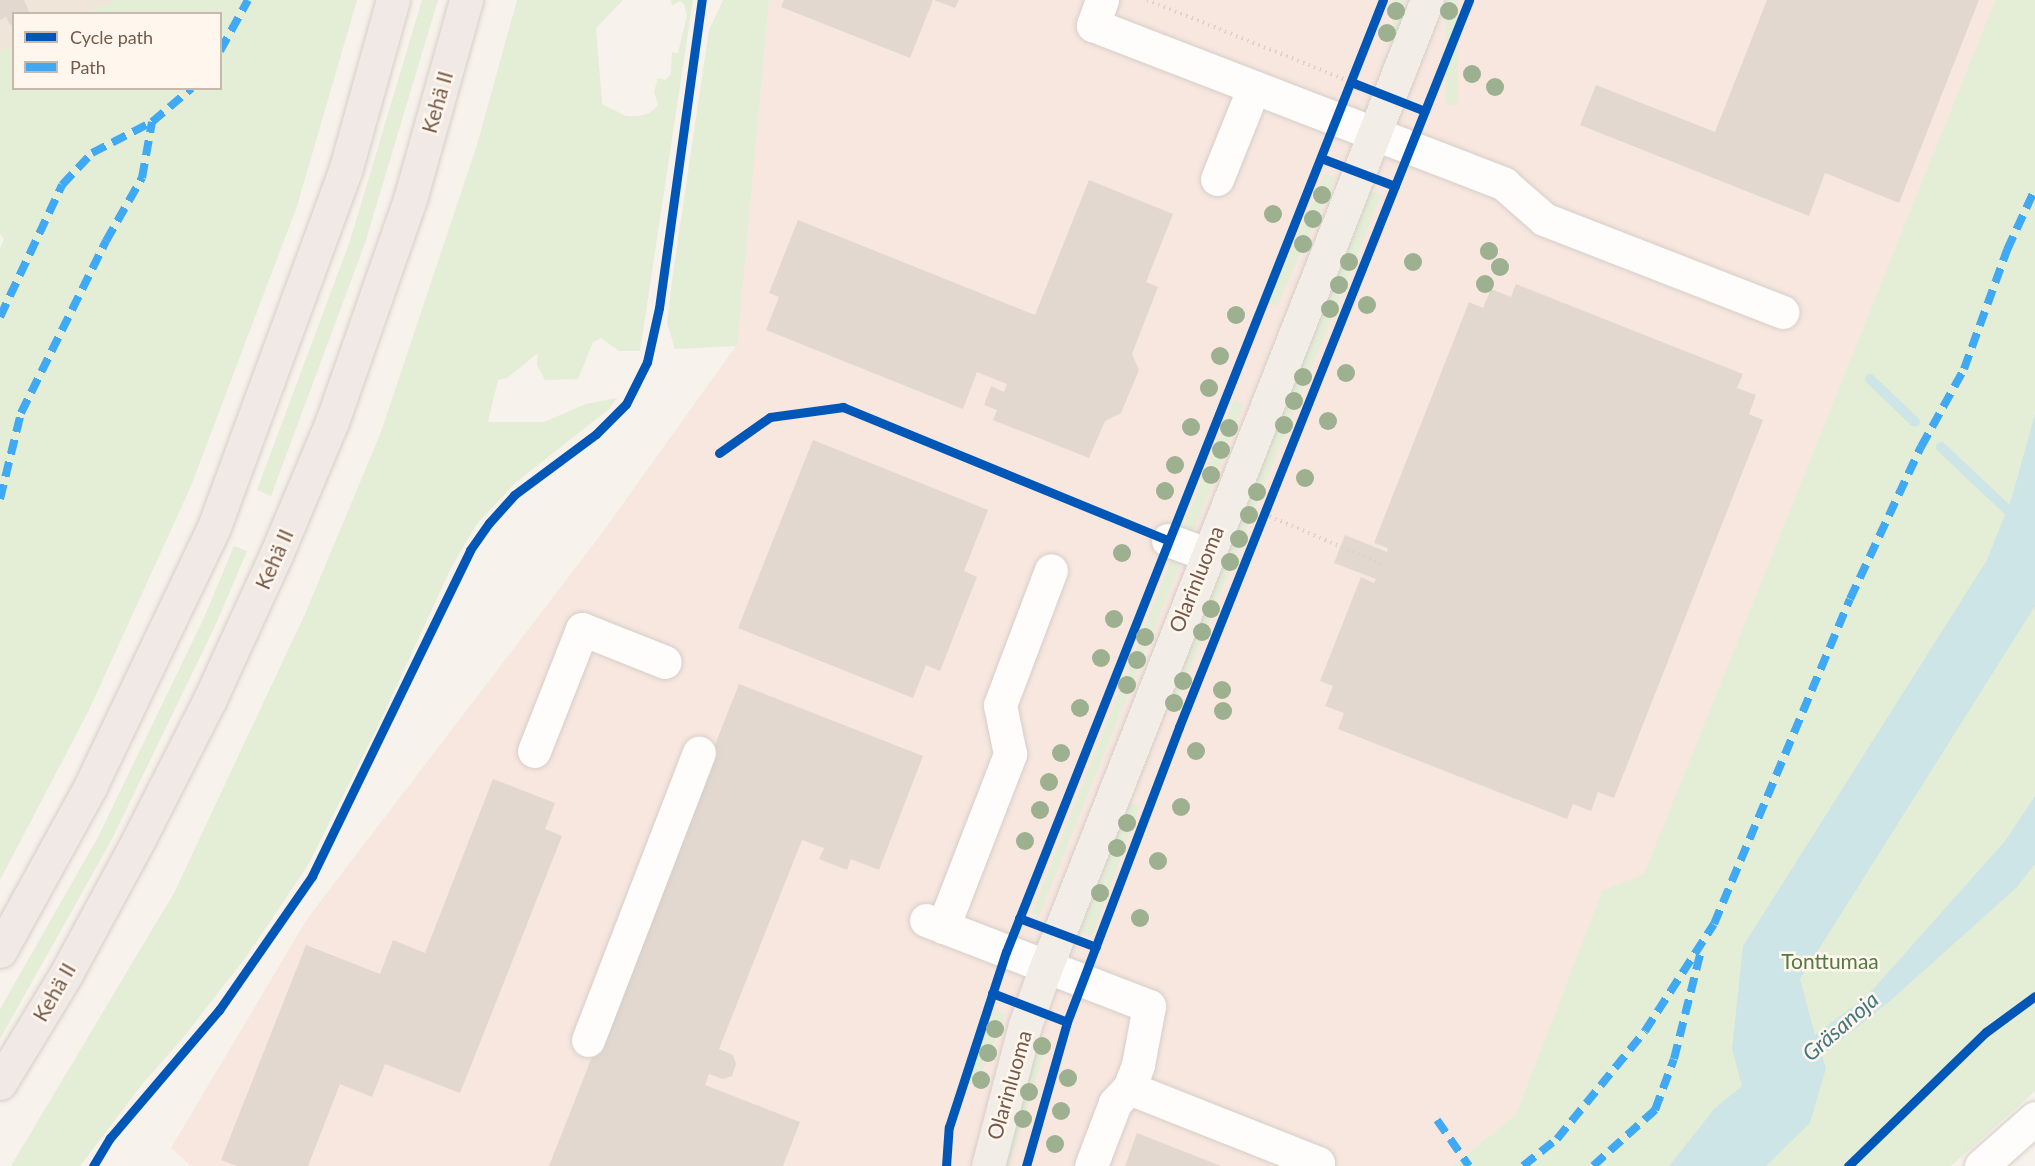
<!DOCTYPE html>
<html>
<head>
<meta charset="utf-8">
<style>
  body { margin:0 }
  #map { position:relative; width:2035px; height:1166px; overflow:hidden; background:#f7f2eb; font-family:Lato,sans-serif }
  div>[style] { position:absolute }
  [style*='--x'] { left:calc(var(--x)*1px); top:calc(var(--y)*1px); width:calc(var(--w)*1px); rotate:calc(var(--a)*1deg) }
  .residential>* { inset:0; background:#f0e5d9 }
  .commercial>* { inset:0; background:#f7e7df }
  .green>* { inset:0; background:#e4edd6; transform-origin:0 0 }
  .water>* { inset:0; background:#cde5e7 }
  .stream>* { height:10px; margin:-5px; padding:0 5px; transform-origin:5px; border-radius:5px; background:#cde5e7 }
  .building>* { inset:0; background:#e2d8d0 }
  .path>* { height:4px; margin-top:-2px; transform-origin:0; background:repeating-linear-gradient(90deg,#dad2ce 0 1.5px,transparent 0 6px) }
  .roads { filter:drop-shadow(0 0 2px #d6cec8) drop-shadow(0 0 2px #d6cec8) }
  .minor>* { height:33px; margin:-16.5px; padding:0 16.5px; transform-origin:16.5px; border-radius:16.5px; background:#fefdfc }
  .major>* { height:33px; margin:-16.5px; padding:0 16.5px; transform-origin:16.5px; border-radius:16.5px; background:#f2ede6 }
  .highway>* { height:33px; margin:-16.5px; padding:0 16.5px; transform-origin:16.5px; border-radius:16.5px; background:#f1e9e5 }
  .quiet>* { height:8px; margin-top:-4px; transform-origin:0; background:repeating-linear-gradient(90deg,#3fa9f5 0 15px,transparent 0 23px) }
  .cycleway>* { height:9px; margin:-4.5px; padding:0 4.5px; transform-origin:4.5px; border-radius:4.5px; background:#0057b8 }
  .trees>* { width:18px; height:18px; margin:-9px; border-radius:50%; background:#9db08f }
  span { translate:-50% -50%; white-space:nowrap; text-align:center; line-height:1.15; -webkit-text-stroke:5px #fff7ed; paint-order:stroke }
  .street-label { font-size:21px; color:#75594b }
  .park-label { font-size:21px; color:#547a43 }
  .water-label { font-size:22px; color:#437781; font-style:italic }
  .legend { position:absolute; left:12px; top:12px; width:210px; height:78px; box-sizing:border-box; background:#fff7ed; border:2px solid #c8b8ac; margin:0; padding:8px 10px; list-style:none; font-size:18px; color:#75594b }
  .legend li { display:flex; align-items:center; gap:12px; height:30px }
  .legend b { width:30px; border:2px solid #c8b8ac }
</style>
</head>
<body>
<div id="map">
  <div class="residential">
    <i style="clip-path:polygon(0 0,116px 0,86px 13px,14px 14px,13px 46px,0 52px)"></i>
  </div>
  <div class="commercial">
    <i style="clip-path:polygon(769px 0,1995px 0,1644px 875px,1602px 891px,1516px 1114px,1453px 1166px,191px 1166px,171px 1148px,307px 919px,599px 537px,736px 346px)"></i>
  </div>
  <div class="green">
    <i style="clip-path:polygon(116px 0,357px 0,297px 206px,191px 486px,89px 710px,0 880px,0 248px,4px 239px,0 234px,0 52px,13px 46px,14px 88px,220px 88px,220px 14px,86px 13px)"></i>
    <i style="clip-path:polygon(422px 0,438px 0,365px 243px,271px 496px,257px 490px,350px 241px)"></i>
    <i style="clip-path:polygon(517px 0,623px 0,596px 28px,602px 104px,626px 116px,638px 116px,650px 113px,658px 105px,654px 92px,658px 78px,665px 80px,671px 74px,672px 52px,678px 53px,687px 15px,684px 4px,680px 1px,672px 6px,671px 0,693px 0,640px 351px,619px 351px,601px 338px,593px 342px,578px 379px,545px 380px,537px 365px,538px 353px,507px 378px,498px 380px,488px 422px,544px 422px,586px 404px,617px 398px,608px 410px,516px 482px,476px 525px,451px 568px,379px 724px,308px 865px,246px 957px,182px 1039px,143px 1083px,80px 1166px,11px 1166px,174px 893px,305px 614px,381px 432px,477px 145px)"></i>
    <i style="clip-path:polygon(723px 0,769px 0,737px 346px,675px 349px,667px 323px,673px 274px,709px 30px)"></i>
    <i style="left:1393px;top:0;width:11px;height:85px"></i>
    <i style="left:1446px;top:0;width:12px;height:105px"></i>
    <i style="clip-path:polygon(1995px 0,2035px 0,2035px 1091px,1951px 1166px,1453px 1166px,1516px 1114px,1602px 891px,1644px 874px)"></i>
    <i style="left:1325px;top:174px;width:10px;height:140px;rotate:24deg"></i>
    <i style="left:1371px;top:191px;width:11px;height:554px;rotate:22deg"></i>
    <i style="clip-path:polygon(1234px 400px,1243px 404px,1194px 530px,1181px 532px)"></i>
    <i style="clip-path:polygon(234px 546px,247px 551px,216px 624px,111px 841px,0 1039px,0 1009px,98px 837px,203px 620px)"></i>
    <i style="clip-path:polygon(1172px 557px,1178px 560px,1179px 567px,1039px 916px,1032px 913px)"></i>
    <i style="left:1128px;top:802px;width:12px;height:138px;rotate:20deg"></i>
    <i style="left:995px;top:1010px;width:11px;height:78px;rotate:22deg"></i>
    <i style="left:1038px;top:1039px;width:10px;height:131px;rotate:17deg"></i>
  </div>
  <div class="water">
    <i style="clip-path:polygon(2035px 414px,2035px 606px,1800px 979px,1815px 1035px,1867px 996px,2005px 841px,2035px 796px,2035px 864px,2016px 888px,1890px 1001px,1822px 1055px,1826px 1068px,1810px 1123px,1766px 1166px,1669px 1166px,1715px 1108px,1742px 1086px,1732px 1049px,1743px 946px,1987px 560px,2012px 497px)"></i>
  </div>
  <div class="stream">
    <i style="--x:1870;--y:379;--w:62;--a:43.7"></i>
    <i style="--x:1941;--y:447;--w:129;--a:43.4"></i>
  </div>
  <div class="building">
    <i style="clip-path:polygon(0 0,24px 0,30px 14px,14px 14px,14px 24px,10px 25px,6px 17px,0 20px)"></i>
    <i style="clip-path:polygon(784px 0,933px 0,910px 58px,781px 7px)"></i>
    <i style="clip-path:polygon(934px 0,959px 0,955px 8px)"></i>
    <i style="clip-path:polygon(1767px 0,1979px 0,1899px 203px,1825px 173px,1809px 216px,1580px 125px,1596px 85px,1715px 132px)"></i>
    <i style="clip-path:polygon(1089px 180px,1173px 214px,1146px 282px,1158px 287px,1132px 354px,1139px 370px,1121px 413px,1105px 421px,1089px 458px,993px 420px,997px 410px,984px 405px,991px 386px,1004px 392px,1007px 384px,977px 372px,963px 409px,766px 330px,779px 297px,769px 293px,798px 220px,1035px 315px)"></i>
    <i style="clip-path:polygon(1516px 284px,1743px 374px,1737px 388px,1756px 395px,1749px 414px,1763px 420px,1614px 798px,1598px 792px,1591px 811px,1573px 804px,1567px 819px,1338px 729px,1344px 713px,1325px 706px,1333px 686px,1320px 681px,1361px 577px,1374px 583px,1376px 579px,1334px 563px,1345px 535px,1387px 552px,1388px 548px,1374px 543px,1469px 302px,1483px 308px,1491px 289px,1511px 297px)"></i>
    <i style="clip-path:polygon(813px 440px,988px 510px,964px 571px,977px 577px,940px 671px,926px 665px,913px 698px,738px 628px)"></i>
    <i style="clip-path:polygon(739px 684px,923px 756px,879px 870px,851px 859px,847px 870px,819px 859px,824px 848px,802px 840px,719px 1049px,733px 1055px,736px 1064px,732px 1076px,723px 1079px,709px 1074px,705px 1085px,800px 1122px,783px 1166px,549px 1166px)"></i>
    <i style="clip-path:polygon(493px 779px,555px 803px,545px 829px,562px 836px,460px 1093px,385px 1064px,372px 1097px,340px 1084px,308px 1166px,237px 1166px,221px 1160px,306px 945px,380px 974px,393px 940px,425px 953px)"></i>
    <i style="clip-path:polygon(1137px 1133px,1221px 1166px,1125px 1166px)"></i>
  </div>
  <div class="path">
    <i style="--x:1147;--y:0;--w:220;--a:21.9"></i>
    <i style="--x:1264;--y:514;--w:128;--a:23"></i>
  </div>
  <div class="roads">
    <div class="minor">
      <i style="--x:1102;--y:0;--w:27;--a:110"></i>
      <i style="--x:1093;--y:25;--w:441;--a:21.1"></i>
      <i style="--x:1504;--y:184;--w:53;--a:41.2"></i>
      <i style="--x:1544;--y:219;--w:256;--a:21.3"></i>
      <i style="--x:1217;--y:179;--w:99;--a:-68.1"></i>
      <i style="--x:1168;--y:540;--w:40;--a:20.2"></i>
      <i style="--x:534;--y:751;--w:131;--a:-68.5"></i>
      <i style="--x:582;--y:629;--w:89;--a:21.7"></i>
      <i style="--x:926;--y:920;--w:239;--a:21.1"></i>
      <i style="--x:1149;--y:1006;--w:60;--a:100.6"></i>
      <i style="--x:1138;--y:1065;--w:25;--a:111"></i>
      <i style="--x:1129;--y:1088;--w:21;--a:133"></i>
      <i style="--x:1115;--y:1103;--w:67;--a:110.9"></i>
      <i style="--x:943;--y:927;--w:186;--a:-68.8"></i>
      <i style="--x:1010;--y:754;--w:50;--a:-101.5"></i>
      <i style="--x:1000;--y:705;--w:144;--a:-69.3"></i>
      <i style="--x:588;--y:1040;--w:308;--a:-68.9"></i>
      <i style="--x:1129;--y:1088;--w:203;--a:21.6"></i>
      <i style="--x:1318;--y:1163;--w:3;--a:108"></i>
      <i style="--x:1981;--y:1166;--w:72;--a:-41.6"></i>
    </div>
    <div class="major">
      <i style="--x:988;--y:1166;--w:146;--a:-75.3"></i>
      <i style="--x:1025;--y:1025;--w:62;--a:-70.1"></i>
      <i style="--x:1046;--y:967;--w:1039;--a:-68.5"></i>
    </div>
    <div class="highway">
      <i style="--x:0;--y:951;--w:187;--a:-61.2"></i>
      <i style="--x:90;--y:787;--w:288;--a:-64.5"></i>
      <i style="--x:214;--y:527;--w:382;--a:-69.8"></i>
      <i style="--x:346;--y:168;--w:174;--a:-74.4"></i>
      <i style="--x:0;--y:1083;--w:125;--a:-58.7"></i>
      <i style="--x:65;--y:976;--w:156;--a:-61.6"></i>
      <i style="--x:139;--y:839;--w:157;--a:-63.1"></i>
      <i style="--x:210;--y:699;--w:158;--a:-65.4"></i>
      <i style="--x:276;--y:555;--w:144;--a:-67.2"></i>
      <i style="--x:332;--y:422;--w:239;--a:-70.7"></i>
      <i style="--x:411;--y:196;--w:204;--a:-74.3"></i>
    </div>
  </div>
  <div class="quiet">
    <i style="--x:220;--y:51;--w:58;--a:-61.2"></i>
    <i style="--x:0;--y:317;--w:146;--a:-64.8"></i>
    <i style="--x:62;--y:185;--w:44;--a:-46.8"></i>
    <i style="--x:92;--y:153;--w:68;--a:-27.3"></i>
    <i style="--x:152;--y:122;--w:52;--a:-40.4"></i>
    <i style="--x:0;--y:499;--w:89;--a:-76.3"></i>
    <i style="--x:21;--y:413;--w:192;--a:-63.7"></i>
    <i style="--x:106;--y:241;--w:73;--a:-60.3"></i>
    <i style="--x:142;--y:178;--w:57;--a:-79.9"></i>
    <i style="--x:1437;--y:1120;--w:56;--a:55.2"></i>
    <i style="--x:1523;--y:1166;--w:43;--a:-38.5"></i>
    <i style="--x:1557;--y:1139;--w:139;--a:-50.8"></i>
    <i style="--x:1645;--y:1031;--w:127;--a:-57.2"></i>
    <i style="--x:1714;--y:924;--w:352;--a:-67.3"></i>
    <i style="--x:1850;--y:599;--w:168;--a:-65"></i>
    <i style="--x:1921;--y:447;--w:89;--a:-61.1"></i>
    <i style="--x:1964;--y:369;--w:127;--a:-70.1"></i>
    <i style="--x:2007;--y:250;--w:67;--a:-65.3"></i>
    <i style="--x:1593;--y:1166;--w:84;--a:-42.1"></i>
    <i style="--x:1655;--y:1110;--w:54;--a:-69.6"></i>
    <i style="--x:1674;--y:1059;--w:111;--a:-76"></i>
  </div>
  <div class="cycleway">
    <i style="--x:1351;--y:82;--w:79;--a:21.4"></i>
    <i style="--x:1321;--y:158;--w:79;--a:20.7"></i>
    <i style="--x:719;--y:453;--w:62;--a:-35.2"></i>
    <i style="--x:770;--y:417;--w:74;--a:-7.8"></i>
    <i style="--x:843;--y:407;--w:351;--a:22.3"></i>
    <i style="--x:1019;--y:918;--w:82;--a:20.6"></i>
    <i style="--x:992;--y:993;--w:80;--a:21.1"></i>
    <i style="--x:93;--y:1166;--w:33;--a:-59"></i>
    <i style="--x:110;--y:1138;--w:168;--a:-49.6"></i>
    <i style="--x:219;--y:1010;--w:163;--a:-55.2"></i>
    <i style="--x:312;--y:876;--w:362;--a:-64.1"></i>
    <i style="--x:470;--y:550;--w:33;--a:-55"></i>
    <i style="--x:489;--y:523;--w:38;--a:-48"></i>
    <i style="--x:514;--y:495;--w:102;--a:-36.6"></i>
    <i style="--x:596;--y:434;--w:42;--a:-45"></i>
    <i style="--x:626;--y:404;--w:47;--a:-63.4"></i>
    <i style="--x:647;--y:362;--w:55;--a:-77.5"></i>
    <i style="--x:659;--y:308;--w:311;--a:-82.1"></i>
    <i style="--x:946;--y:1166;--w:39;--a:-86"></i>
    <i style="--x:949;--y:1127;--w:184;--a:-72"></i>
    <i style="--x:1006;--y:952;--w:1024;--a:-68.4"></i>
    <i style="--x:1026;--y:1166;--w:150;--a:-74.1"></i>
    <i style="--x:1067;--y:1022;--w:316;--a:-69.2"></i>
    <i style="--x:1179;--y:727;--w:783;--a:-68.25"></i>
    <i style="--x:1848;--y:1166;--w:192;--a:-44.2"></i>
    <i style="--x:1986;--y:1032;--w:61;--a:-36.3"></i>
  </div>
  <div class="trees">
    <i style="left:1396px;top:11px"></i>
    <i style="left:1449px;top:11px"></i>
    <i style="left:1387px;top:33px"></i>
    <i style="left:1472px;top:74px"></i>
    <i style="left:1495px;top:87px"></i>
    <i style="left:1322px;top:195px"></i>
    <i style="left:1273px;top:214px"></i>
    <i style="left:1313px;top:219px"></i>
    <i style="left:1303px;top:244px"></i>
    <i style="left:1489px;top:251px"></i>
    <i style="left:1349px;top:262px"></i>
    <i style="left:1413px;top:262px"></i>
    <i style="left:1500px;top:267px"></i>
    <i style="left:1485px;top:284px"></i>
    <i style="left:1339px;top:285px"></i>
    <i style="left:1367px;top:305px"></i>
    <i style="left:1330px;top:309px"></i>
    <i style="left:1236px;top:315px"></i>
    <i style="left:1220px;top:356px"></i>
    <i style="left:1346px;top:373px"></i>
    <i style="left:1303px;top:377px"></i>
    <i style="left:1209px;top:388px"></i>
    <i style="left:1294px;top:401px"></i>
    <i style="left:1328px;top:421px"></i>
    <i style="left:1284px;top:425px"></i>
    <i style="left:1191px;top:427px"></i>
    <i style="left:1229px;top:428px"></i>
    <i style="left:1221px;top:450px"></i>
    <i style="left:1175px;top:465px"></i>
    <i style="left:1211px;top:475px"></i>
    <i style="left:1305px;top:478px"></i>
    <i style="left:1165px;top:491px"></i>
    <i style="left:1257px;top:492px"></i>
    <i style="left:1249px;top:515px"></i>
    <i style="left:1239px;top:539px"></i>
    <i style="left:1122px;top:553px"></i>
    <i style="left:1230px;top:562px"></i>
    <i style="left:1211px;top:609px"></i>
    <i style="left:1114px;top:619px"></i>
    <i style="left:1202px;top:632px"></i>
    <i style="left:1145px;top:637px"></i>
    <i style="left:1101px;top:658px"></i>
    <i style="left:1137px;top:660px"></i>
    <i style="left:1183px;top:681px"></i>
    <i style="left:1127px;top:685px"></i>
    <i style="left:1222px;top:690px"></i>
    <i style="left:1174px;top:703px"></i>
    <i style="left:1080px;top:708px"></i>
    <i style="left:1223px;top:711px"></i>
    <i style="left:1196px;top:751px"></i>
    <i style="left:1061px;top:753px"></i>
    <i style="left:1049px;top:782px"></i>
    <i style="left:1181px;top:807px"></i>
    <i style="left:1040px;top:810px"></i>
    <i style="left:1127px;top:823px"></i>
    <i style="left:1025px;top:841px"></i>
    <i style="left:1117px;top:848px"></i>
    <i style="left:1158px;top:861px"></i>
    <i style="left:1100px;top:893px"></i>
    <i style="left:1140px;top:918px"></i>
    <i style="left:995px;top:1029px"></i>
    <i style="left:1042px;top:1046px"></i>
    <i style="left:988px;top:1053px"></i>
    <i style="left:1068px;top:1078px"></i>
    <i style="left:981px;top:1080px"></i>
    <i style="left:1029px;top:1092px"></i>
    <i style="left:1061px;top:1111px"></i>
    <i style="left:1023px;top:1119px"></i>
    <i style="left:1055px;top:1144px"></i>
  </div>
  <div class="street-label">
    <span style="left:437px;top:102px;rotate:-74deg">Kehä II</span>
    <span style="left:274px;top:559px;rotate:-66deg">Kehä II</span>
    <span style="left:1196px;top:579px;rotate:-68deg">Olarinluoma</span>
    <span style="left:54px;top:992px;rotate:-60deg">Kehä II</span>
    <span style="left:1009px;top:1085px;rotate:-74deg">Olarinluoma</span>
  </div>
  <div class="park-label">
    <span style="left:1830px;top:961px">Tonttumaa</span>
  </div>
  <div class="water-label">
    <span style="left:1840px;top:1026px;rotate:-41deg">Gräsanoja</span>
  </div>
  <ul class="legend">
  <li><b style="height:8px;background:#0057b8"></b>Cycle path</li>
  <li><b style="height:8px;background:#3fa9f5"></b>Path</li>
  </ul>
</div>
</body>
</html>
